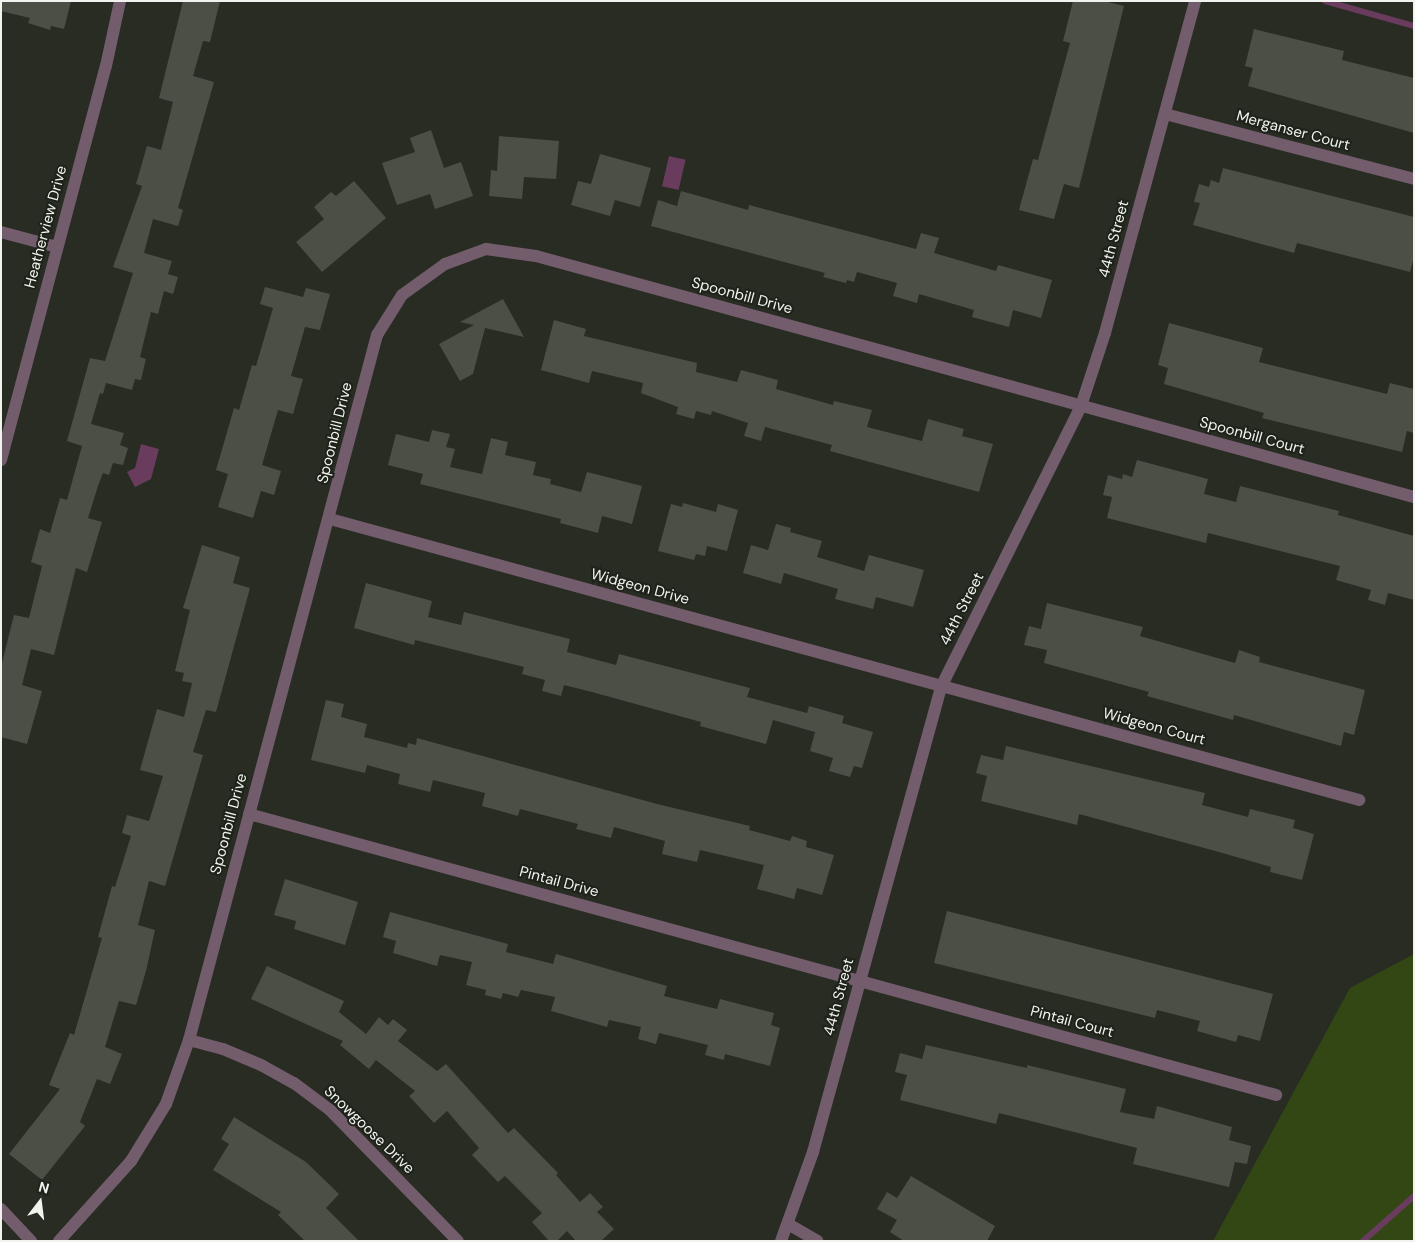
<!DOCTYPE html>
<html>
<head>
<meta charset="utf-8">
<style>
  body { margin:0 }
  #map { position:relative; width:1415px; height:1242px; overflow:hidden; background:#282c23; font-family:"DM Sans",sans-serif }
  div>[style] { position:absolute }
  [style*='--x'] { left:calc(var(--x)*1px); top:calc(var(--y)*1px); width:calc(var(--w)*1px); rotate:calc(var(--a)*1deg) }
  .green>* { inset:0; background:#334714 }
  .water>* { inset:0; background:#693b5c; transform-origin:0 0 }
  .stream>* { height:6px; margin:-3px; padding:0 3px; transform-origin:3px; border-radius:3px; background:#693b5c }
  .building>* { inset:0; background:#4b4f46 }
  .minor>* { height:12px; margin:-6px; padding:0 6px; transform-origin:6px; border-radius:6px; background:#735d6c }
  span { translate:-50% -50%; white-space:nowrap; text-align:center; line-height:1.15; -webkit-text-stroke:4px #1e221a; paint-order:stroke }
  .street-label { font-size:15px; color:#f1f4ee }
  .frame { position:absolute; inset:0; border:2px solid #f1f4ee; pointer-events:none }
  .north { position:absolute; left:15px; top:1177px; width:50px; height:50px; -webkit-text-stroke:4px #1e221a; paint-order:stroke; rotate:15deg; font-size:14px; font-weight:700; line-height:20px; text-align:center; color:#f1f4ee }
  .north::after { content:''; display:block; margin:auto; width:18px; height:22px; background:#f1f4ee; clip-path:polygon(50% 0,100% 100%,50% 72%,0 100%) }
</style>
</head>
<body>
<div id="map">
  <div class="green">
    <i style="clip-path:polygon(1414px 954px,1414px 1241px,1213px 1241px,1350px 988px)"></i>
  </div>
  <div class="water">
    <i style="left:669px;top:156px;width:17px;height:31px;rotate:13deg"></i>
    <i style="clip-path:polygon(141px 444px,159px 449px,151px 479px,135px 487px,127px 472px,135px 468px)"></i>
  </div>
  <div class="stream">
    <i style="--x:1325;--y:1;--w:92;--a:15.7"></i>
    <i style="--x:1363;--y:1241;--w:68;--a:-41.4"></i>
  </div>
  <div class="building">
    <i style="clip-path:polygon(1px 1px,71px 1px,64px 29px,51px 26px,50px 30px,28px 23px,30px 18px,1px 11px)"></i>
    <i style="clip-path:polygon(183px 1px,220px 1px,210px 42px,203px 41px,193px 76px,214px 82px,178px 208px,183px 210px,178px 226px,153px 219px,144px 253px,172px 261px,168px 274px,178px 277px,173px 294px,164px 291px,158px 314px,151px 312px,140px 357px,146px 359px,141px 380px,135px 379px,132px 390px,106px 383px,103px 394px,100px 393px,91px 424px,124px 433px,120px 445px,128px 448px,123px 465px,113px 463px,109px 475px,103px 473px,98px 486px,88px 518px,102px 522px,87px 572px,76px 568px,54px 655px,31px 649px,22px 685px,42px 691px,27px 744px,1px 737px,1px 667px,14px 615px,29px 618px,42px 566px,31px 562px,40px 529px,50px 533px,60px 498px,67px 500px,82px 446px,67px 441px,90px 358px,105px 361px,133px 273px,113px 267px,142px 186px,136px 184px,147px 146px,161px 150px,173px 102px,159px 98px)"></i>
    <i style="clip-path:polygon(1073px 1px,1104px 1px,1124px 6px,1079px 188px,1064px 184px,1054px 219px,1019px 210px,1033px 159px,1038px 160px,1070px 43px,1063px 41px)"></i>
    <i style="clip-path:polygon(1254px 29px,1344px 51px,1342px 60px,1414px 78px,1414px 133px,1248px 86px,1253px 68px,1245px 66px)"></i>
    <i style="clip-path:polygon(431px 130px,444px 168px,461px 162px,473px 196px,435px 209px,430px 194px,397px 205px,382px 163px,415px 152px,410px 138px)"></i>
    <i style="clip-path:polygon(499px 136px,559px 141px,556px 179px,524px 177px,522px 199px,489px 196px,491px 170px,497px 171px)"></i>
    <i style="clip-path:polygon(600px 154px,651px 168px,640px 207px,615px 200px,610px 216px,571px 205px,578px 181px,591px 184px)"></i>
    <i style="clip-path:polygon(1223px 168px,1414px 217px,1414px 257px,1410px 272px,1297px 243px,1294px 253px,1193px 225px,1200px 203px,1194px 202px,1199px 184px,1209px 187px,1211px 180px,1219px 183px)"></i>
    <i style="clip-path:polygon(354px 181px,386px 218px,322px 272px,296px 242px,324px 219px,314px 207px,331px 192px,336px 196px)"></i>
    <i style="clip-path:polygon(681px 191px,748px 210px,749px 205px,916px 249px,921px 233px,939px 238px,934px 253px,996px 271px,998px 265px,1052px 280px,1041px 318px,1013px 310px,1009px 327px,972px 317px,974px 310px,919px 294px,917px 303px,893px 296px,897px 283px,857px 272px,854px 282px,847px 280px,846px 283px,823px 277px,825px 273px,651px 226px,658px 200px,677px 206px)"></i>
    <i style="clip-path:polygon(265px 287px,303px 297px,306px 288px,330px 294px,320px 330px,305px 327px,291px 376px,303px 379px,293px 414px,278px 410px,262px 465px,281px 471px,274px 495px,261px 491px,253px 518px,218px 507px,228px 474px,216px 470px,234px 408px,239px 410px,252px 365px,256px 366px,273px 308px,260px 304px)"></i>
    <i style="clip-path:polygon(503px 299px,524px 337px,485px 328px,473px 374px,460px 381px,439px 344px,474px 325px,460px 322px)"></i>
    <i style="clip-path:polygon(554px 320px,586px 329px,584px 336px,697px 363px,696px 372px,737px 382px,741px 370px,778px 380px,776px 389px,833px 405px,834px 401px,872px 410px,867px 427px,922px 441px,928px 419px,964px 429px,962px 436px,993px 444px,979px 492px,830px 451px,832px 445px,765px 427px,761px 441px,744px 436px,748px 423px,712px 411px,711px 415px,696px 411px,694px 419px,676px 414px,678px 407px,641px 393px,643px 383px,592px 371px,589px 383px,541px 370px)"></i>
    <i style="clip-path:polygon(1169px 323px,1263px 348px,1259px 362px,1387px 394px,1390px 383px,1414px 389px,1414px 433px,1407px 431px,1402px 452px,1262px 418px,1264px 413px,1164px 384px,1168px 368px,1158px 365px)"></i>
    <i style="clip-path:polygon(432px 430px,450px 434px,446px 447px,455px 449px,450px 467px,482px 474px,491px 438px,508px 442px,505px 455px,536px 462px,533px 475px,551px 479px,550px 484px,581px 492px,587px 472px,642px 486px,632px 524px,602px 516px,598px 533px,560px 523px,561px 519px,420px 484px,423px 474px,388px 465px,396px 434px,429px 442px)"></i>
    <i style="clip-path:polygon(1137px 460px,1208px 479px,1204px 494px,1236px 502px,1240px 486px,1339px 511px,1338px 515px,1414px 536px,1414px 600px,1388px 593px,1385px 605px,1368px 600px,1371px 590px,1336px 580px,1340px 566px,1208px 533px,1206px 543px,1107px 518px,1112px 497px,1103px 495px,1108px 475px,1122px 479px,1123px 474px,1132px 477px)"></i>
    <i style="clip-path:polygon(683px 503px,716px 512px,718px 504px,738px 510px,727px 551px,707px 546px,705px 556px,696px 554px,694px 560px,658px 551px,671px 504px,682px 507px)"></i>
    <i style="clip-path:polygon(776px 524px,791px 528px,790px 532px,822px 541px,817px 557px,864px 571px,869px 555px,924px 570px,913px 607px,876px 597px,873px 609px,835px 599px,838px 589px,784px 573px,781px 584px,743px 573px,751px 545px,768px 550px)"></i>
    <i style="clip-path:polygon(202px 545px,240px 557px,233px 583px,250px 588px,216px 712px,206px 710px,193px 752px,203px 755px,165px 886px,149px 881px,138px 925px,155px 930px,146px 971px,136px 1005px,119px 1001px,105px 1047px,122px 1054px,110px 1084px,97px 1079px,80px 1122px,85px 1126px,42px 1180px,9px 1154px,60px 1089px,49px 1085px,70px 1033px,74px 1035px,102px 938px,98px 937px,112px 886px,115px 887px,131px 836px,122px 833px,127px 815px,149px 821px,163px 776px,140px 770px,157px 709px,184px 717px,192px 683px,182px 681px,184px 673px,175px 671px,190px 610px,183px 608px)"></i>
    <i style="clip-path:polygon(366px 583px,432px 601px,428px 617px,461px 625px,464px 612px,570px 639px,567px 652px,616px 665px,619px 654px,750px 688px,747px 697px,807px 713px,809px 706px,844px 716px,842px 723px,873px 732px,862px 768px,854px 766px,850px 777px,829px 771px,833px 758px,810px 751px,815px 732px,773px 720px,766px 744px,700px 726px,701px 722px,592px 692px,564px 685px,561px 696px,542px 691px,545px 680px,522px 674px,524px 667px,415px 640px,414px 645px,354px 628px)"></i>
    <i style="clip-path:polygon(1047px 603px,1143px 627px,1140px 636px,1235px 663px,1239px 650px,1260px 657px,1259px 662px,1365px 690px,1354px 735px,1344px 732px,1341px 746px,1234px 715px,1233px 720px,1147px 696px,1149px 692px,1044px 663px,1047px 650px,1024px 645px,1029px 626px,1041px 629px)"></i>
    <i style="clip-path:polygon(326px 700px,344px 704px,341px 717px,367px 724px,364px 737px,407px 748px,408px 743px,416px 745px,417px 738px,657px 804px,750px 826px,749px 830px,790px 841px,792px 836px,807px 841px,806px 847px,834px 855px,822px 895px,797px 888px,794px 899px,757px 889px,764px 865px,700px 850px,697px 862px,662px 854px,665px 841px,614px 827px,611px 838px,576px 829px,578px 824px,520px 809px,518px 816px,482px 806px,485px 793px,433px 780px,430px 792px,398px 784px,400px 774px,367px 765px,365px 773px,311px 760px)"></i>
    <i style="clip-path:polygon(1006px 746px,1205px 793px,1202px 805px,1248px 817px,1250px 809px,1295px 820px,1293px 828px,1314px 834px,1302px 880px,1270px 872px,1271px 867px,1219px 852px,1079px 814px,1077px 825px,981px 801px,987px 776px,976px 773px,981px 755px,1003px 760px)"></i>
    <i style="clip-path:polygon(285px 879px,358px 902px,345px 945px,294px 929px,296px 921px,274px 915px)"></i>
    <i style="clip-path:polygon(947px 911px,1273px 994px,1260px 1041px,1238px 1035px,1236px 1042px,1197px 1031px,1200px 1021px,1157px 1010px,1155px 1018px,934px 963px)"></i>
    <i style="clip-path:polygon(390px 912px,508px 944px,506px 952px,553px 964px,556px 954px,667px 986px,664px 996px,717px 1009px,720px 999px,774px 1013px,771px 1025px,780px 1028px,770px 1066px,725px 1054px,724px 1060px,705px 1055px,708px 1045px,659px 1033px,656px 1044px,638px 1039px,641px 1027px,609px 1020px,607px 1027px,551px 1011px,555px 997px,521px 990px,518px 997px,503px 993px,501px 999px,485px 995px,486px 990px,466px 985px,472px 962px,440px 955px,437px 966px,393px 953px,396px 941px,383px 937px)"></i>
    <i style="clip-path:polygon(267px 966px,344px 1001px,339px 1012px,366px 1034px,379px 1017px,388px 1025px,393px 1019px,407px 1030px,398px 1041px,437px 1071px,446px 1064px,508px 1133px,514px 1128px,558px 1173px,556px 1175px,580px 1202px,590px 1193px,603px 1207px,597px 1212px,614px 1229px,601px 1241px,576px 1241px,567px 1231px,557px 1241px,549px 1241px,532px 1222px,542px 1213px,505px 1176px,498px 1182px,472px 1155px,479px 1148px,447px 1111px,434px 1123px,409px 1096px,415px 1091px,376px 1060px,369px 1069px,340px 1045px,343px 1041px,251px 999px)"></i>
    <i style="clip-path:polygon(926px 1045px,1027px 1068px,1027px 1065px,1126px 1089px,1120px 1112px,1154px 1119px,1157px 1106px,1232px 1127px,1229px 1140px,1251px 1146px,1247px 1164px,1235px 1162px,1229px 1187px,1133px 1164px,1137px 1148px,999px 1113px,996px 1124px,900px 1100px,907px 1075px,895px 1072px,900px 1053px,922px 1059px)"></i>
    <i style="clip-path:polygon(234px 1117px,306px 1162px,339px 1194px,326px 1208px,359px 1241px,305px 1241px,278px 1215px,281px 1212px,213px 1170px,229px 1144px,221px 1139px)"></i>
    <i style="clip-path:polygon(911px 1176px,995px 1226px,987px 1241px,904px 1241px,890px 1232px,897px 1220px,877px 1209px,887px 1192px,897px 1198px)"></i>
  </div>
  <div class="minor">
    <i style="--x:1165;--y:114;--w:257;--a:14.6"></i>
    <i style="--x:1;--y:232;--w:58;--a:15"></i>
    <i style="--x:1;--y:460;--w:408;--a:-75.1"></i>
    <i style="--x:106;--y:66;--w:66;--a:-77.8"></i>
    <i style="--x:330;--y:519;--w:1067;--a:15.27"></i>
    <i style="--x:249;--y:814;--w:1065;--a:15.3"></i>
    <i style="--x:189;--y:1040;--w:35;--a:15"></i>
    <i style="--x:223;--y:1049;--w:41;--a:22.8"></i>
    <i style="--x:261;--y:1065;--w:38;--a:29"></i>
    <i style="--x:294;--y:1083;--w:45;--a:36.9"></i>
    <i style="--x:330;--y:1110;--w:183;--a:45.7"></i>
    <i style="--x:1;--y:1209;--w:44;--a:46.8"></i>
    <i style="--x:788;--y:1224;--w:34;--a:30"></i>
    <i style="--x:59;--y:1241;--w:108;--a:-48"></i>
    <i style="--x:131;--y:1161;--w:67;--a:-58.4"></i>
    <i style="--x:166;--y:1104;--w:68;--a:-70.2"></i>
    <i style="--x:189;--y:1040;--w:730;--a:-75.07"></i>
    <i style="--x:377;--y:335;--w:47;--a:-58"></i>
    <i style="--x:402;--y:295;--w:53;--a:-35.8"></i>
    <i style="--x:445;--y:264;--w:44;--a:-20.1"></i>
    <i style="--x:486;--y:249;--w:50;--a:8"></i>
    <i style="--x:536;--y:256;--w:910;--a:15.35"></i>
    <i style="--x:781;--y:1241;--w:95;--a:-70.2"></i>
    <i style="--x:813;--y:1152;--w:482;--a:-74.6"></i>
    <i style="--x:941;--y:687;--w:314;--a:-63.5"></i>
    <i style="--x:1081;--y:406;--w:77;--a:-71.8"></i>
    <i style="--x:1105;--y:333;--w:344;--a:-74.8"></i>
  </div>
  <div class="street-label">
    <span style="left:1293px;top:131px;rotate:15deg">Merganser Court</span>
    <span style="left:46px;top:227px;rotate:-75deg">Heatherview Drive</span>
    <span style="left:1114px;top:239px;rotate:-75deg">44th Street</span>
    <span style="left:742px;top:296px;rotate:15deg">Spoonbill Drive</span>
    <span style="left:335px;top:433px;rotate:-76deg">Spoonbill Drive</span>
    <span style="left:1252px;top:436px;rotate:15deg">Spoonbill Court</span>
    <span style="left:640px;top:587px;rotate:15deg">Widgeon Drive</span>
    <span style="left:962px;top:609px;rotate:-63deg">44th Street</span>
    <span style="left:1154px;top:727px;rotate:15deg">Widgeon Court</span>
    <span style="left:229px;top:824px;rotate:-75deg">Spoonbill Drive</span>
    <span style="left:559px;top:882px;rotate:15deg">Pintail Drive</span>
    <span style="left:839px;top:997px;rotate:-75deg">44th Street</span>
    <span style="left:1072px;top:1022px;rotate:15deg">Pintail Court</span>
    <span style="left:369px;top:1130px;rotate:44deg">Snowgoose Drive</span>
  </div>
  <div class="frame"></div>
  <div class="north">N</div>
</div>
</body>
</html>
